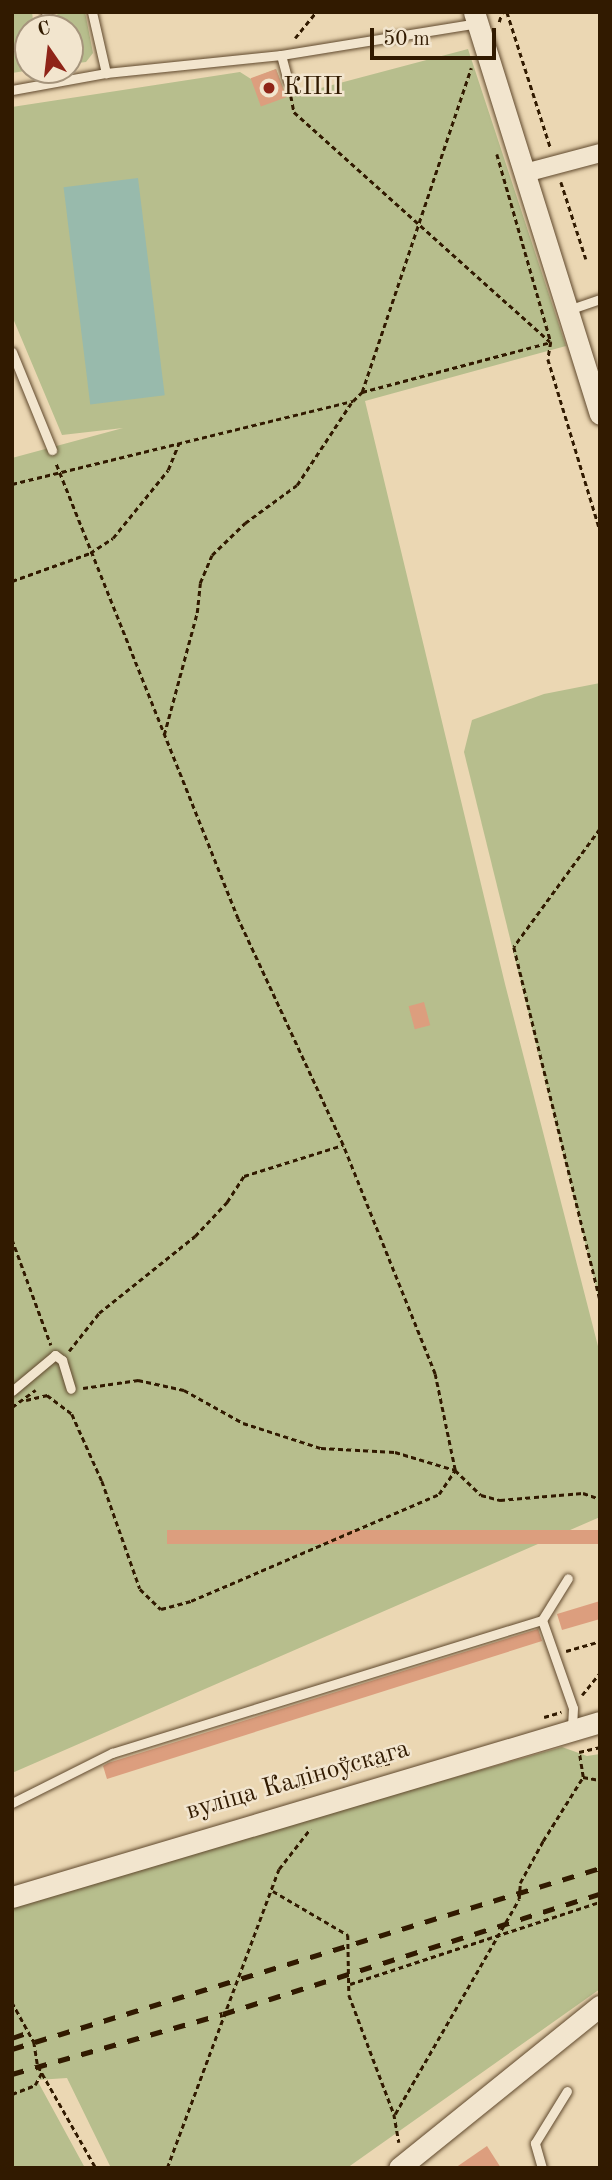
<!DOCTYPE html>
<html>
<head>
<meta charset="utf-8">
<style>
  body { margin:0 }
  #map { position:relative; width:612px; height:2180px; overflow:hidden; background:#ebd7b3; font-family:"Old Standard TT",serif }
  div>[style] { position:absolute }
  [style*='--x'] { left:calc(var(--x)*1px); top:calc(var(--y)*1px); width:calc(var(--w)*1px); rotate:calc(var(--a)*1deg) }
  .green>* { inset:0; background:#b7be8d }
  .water>* { inset:0; background:#98baac; transform-origin:0 0 }
  .building>* { inset:0; background:#dc9e7e; transform-origin:0 0 }
  .path>* { height:2.5px; margin-top:-1.25px; transform-origin:0; background:repeating-linear-gradient(90deg,#311a00 0 5px,transparent 0 8.5px) }
  .roads { filter:drop-shadow(0 0 2px #60492d) drop-shadow(0 0 2px #60492d) }
  .service>* { height:9px; margin:-4.5px; padding:0 4.5px; transform-origin:4.5px; border-radius:4.5px; background:#f2e5ce }
  .minor>* { height:18px; margin:-9px; padding:0 9px; transform-origin:9px; border-radius:9px; background:#f2e5ce }
  .tertiary>* { height:21px; margin:-10.5px; padding:0 10.5px; transform-origin:10.5px; border-radius:10.5px; background:#f2e5ce }
  .rail>* { height:5px; margin-top:-2.5px; transform-origin:0; background:repeating-linear-gradient(90deg,#311a00 0 12px,transparent 0 24px) }
  .dots>* { width:19px; height:19px; translate:-50% -50%; box-sizing:border-box; border:4px solid #f2e5ce; border-radius:50% }
  span { translate:-50% -50%; white-space:nowrap; text-align:center; line-height:1.15; -webkit-text-stroke:5px #f2e5ce; paint-order:stroke }
  .poi-label { font-size:26px; color:#311a00 }
  .left { translate:0 -50%; text-align:left }
  .street-label { font-size:26px; color:#311a00 }
  .frame { position:absolute; inset:0; border:14px solid #311a00; pointer-events:none }
  .north { position:absolute; left:14px; top:14px; width:70px; height:70px; box-sizing:border-box; background:#f2e5ce; border:2px solid #a5947c; border-radius:50%; rotate:346deg; font-size:19px; font-weight:700; line-height:28px; text-align:center; color:#311a00 }
  .north::after { content:''; display:block; margin:auto; width:24px; height:32px; background:#8f2418; clip-path:polygon(50% 0,100% 100%,50% 72%,0 100%) }
  .scale { position:absolute; left:370px; top:28px; width:126px; height:32px; box-sizing:border-box; border:4px solid #311a00; border-top:0; padding-left:9px; font-size:21px; line-height:24px; white-space:nowrap; color:#311a00; -webkit-text-stroke:5px #f2e5ce; paint-order:stroke }
</style>
</head>
<body>
<div id="map">
  <div class="green">
    <i style="clip-path:polygon(12px 12px,32px 12px,34px 28px,28px 28px,31px 70px,12px 73px)"></i>
    <i style="clip-path:polygon(57px 12px,85px 12px,93px 53px,86px 62px,70px 64px,70px 28px,59px 28px)"></i>
    <i style="clip-path:polygon(468px 49px,566px 346px,365px 401px,505px 984px,600px 1354px,600px 1517px,12px 1773px,12px 458px,123px 428px,62px 435px,12px 316px,12px 107px,240px 72px,251px 79px,276px 69px,287px 97px)"></i>
    <i style="clip-path:polygon(600px 683px,600px 1303px,464px 752px,472px 720px,544px 694px)"></i>
    <i style="clip-path:polygon(562px 1747px,587px 1756px,600px 1754px,600px 1989px,347px 2168px,111px 2168px,67px 2078px,37px 2080px,85px 2168px,12px 2168px,12px 1908px,232px 1840px)"></i>
  </div>
  <div class="water">
    <i style="left:138px;top:178px;width:219px;height:75px;rotate:83deg"></i>
  </div>
  <div class="building">
    <i style="left:276px;top:69px;width:30px;height:27px;rotate:70deg"></i>
    <i style="left:424px;top:1002px;width:24px;height:16px;rotate:75deg"></i>
    <i style="left:600px;top:1530px;width:14px;height:433px;rotate:90deg"></i>
    <i style="clip-path:polygon(600px 1601px,600px 1619px,562px 1630px,557px 1614px)"></i>
    <i style="clip-path:polygon(538px 1629px,542px 1641px,107px 1779px,103px 1766px,108px 1763px)"></i>
    <i style="clip-path:polygon(487px 2146px,501px 2168px,455px 2168px)"></i>
  </div>
  <div class="path">
    <i style="--x:507;--y:12;--w:144;--a:72.2"></i>
    <i style="--x:499;--y:22;--w:10;--a:-73"></i>
    <i style="--x:295;--y:38;--w:33;--a:-51"></i>
    <i style="--x:291;--y:96;--w:16;--a:79"></i>
    <i style="--x:294;--y:112;--w:344;--a:41.9"></i>
    <i style="--x:497;--y:154;--w:196;--a:74"></i>
    <i style="--x:551;--y:342;--w:17;--a:100"></i>
    <i style="--x:548;--y:359;--w:179;--a:73.1"></i>
    <i style="--x:561;--y:182;--w:81;--a:72"></i>
    <i style="--x:362;--y:392;--w:196;--a:-14.8"></i>
    <i style="--x:12;--y:484;--w:351;--a:-13.7"></i>
    <i style="--x:353;--y:401;--w:13;--a:-45"></i>
    <i style="--x:362;--y:392;--w:342;--a:-71.4"></i>
    <i style="--x:12;--y:581;--w:83;--a:-19.7"></i>
    <i style="--x:90;--y:553;--w:27;--a:-33"></i>
    <i style="--x:113;--y:538;--w:87;--a:-51"></i>
    <i style="--x:168;--y:470;--w:29;--a:-68"></i>
    <i style="--x:164;--y:735;--w:126;--a:-74.9"></i>
    <i style="--x:197;--y:613;--w:30;--a:-84"></i>
    <i style="--x:200;--y:583;--w:30;--a:-67"></i>
    <i style="--x:212;--y:555;--w:46;--a:-44.1"></i>
    <i style="--x:245;--y:523;--w:64;--a:-36.2"></i>
    <i style="--x:297;--y:485;--w:98;--a:-56.6"></i>
    <i style="--x:600;--y:829;--w:146;--a:126.1"></i>
    <i style="--x:514;--y:947;--w:362;--a:76.3"></i>
    <i style="--x:12;--y:1239;--w:113;--a:69.8"></i>
    <i style="--x:69;--y:1351;--w:48;--a:-51.7"></i>
    <i style="--x:99;--y:1313;--w:123;--a:-38.7"></i>
    <i style="--x:195;--y:1236;--w:47;--a:-46.7"></i>
    <i style="--x:227;--y:1202;--w:31;--a:-57"></i>
    <i style="--x:244;--y:1176;--w:104;--a:-17.4"></i>
    <i style="--x:83;--y:1388;--w:56;--a:-8.3"></i>
    <i style="--x:138;--y:1380;--w:47;--a:12.3"></i>
    <i style="--x:184;--y:1390;--w:68;--a:29.2"></i>
    <i style="--x:243;--y:1423;--w:82;--a:17.8"></i>
    <i style="--x:321;--y:1448;--w:74;--a:3.1"></i>
    <i style="--x:395;--y:1452;--w:63;--a:16.7"></i>
    <i style="--x:455;--y:1470;--w:36;--a:44"></i>
    <i style="--x:481;--y:1495;--w:20;--a:15"></i>
    <i style="--x:500;--y:1500;--w:83;--a:-4.8"></i>
    <i style="--x:583;--y:1493;--w:18;--a:19"></i>
    <i style="--x:26;--y:1400;--w:22;--a:-13"></i>
    <i style="--x:47;--y:1395;--w:31;--a:37"></i>
    <i style="--x:72;--y:1414;--w:73;--a:65.9"></i>
    <i style="--x:102;--y:1481;--w:114;--a:70.6"></i>
    <i style="--x:140;--y:1589;--w:29;--a:44"></i>
    <i style="--x:161;--y:1609;--w:31;--a:-15"></i>
    <i style="--x:191;--y:1601;--w:270;--a:-23.3"></i>
    <i style="--x:439;--y:1494;--w:29;--a:-56"></i>
    <i style="--x:455;--y:1470;--w:98;--a:-101.8"></i>
    <i style="--x:435;--y:1374;--w:247;--a:-111.9"></i>
    <i style="--x:343;--y:1145;--w:249;--a:-114.9"></i>
    <i style="--x:238;--y:919;--w:492;--a:-111.8"></i>
    <i style="--x:12;--y:1407;--w:29;--a:-36"></i>
    <i style="--x:566;--y:1651;--w:35;--a:-16"></i>
    <i style="--x:582;--y:1695;--w:28;--a:-51"></i>
    <i style="--x:544;--y:1717;--w:18;--a:-16"></i>
    <i style="--x:583;--y:1777;--w:17;--a:10"></i>
    <i style="--x:303;--y:1789;--w:10;--a:-101"></i>
    <i style="--x:301;--y:1779;--w:91;--a:-10.1"></i>
    <i style="--x:273;--y:1891;--w:87;--a:30.4"></i>
    <i style="--x:348;--y:1935;--w:60;--a:89"></i>
    <i style="--x:349;--y:1995;--w:127;--a:69.3"></i>
    <i style="--x:394;--y:2114;--w:29;--a:80"></i>
    <i style="--x:350;--y:1984;--w:263;--a:-18.2"></i>
    <i style="--x:12;--y:2002;--w:46;--a:61.2"></i>
    <i style="--x:34;--y:2042;--w:24;--a:81"></i>
    <i style="--x:38;--y:2066;--w:117;--a:60.4"></i>
    <i style="--x:12;--y:2094;--w:25;--a:-21"></i>
    <i style="--x:35;--y:2085;--w:15;--a:-62"></i>
    <i style="--x:395;--y:2114;--w:248;--a:-60"></i>
    <i style="--x:519;--y:1899;--w:16;--a:-86"></i>
    <i style="--x:520;--y:1883;--w:48;--a:-61.3"></i>
    <i style="--x:543;--y:1841;--w:75;--a:-58"></i>
    <i style="--x:583;--y:1777;--w:25;--a:-99"></i>
    <i style="--x:579;--y:1752;--w:22;--a:-13"></i>
    <i style="--x:167;--y:2168;--w:319;--a:-69.5"></i>
    <i style="--x:279;--y:1869;--w:51;--a:-52.2"></i>
  </div>
  <div class="roads">
    <div class="service">
      <i style="--x:46;--y:12;--w:16;--a:79"></i>
      <i style="--x:92;--y:12;--w:63;--a:77.1"></i>
      <i style="--x:281;--y:55;--w:28;--a:75"></i>
      <i style="--x:12;--y:90;--w:96;--a:-10.3"></i>
      <i style="--x:106;--y:73;--w:176;--a:-5.9"></i>
      <i style="--x:281;--y:55;--w:200;--a:-9.2"></i>
      <i style="--x:568;--y:310;--w:34;--a:-19"></i>
      <i style="--x:12;--y:352;--w:106;--a:67.8"></i>
      <i style="--x:12;--y:1391;--w:56;--a:-39.9"></i>
      <i style="--x:55;--y:1355;--w:9;--a:36"></i>
      <i style="--x:62;--y:1360;--w:30;--a:73"></i>
      <i style="--x:542;--y:1620;--w:93;--a:70.6"></i>
      <i style="--x:573;--y:1708;--w:20;--a:93"></i>
      <i style="--x:12;--y:1803;--w:112;--a:-26.6"></i>
      <i style="--x:112;--y:1753;--w:450;--a:-17.2"></i>
      <i style="--x:542;--y:1620;--w:49;--a:-58.2"></i>
      <i style="--x:542;--y:2168;--w:26;--a:-106"></i>
      <i style="--x:535;--y:2143;--w:61;--a:-58.4"></i>
    </div>
    <div class="minor">
      <i style="--x:525;--y:173;--w:78;--a:-14.9"></i>
    </div>
    <div class="tertiary">
      <i style="--x:474;--y:12;--w:421;--a:72.6"></i>
      <i style="--x:12;--y:1897;--w:613;--a:-16.57"></i>
      <i style="--x:399;--y:2168;--w:258;--a:-38.9"></i>
    </div>
  </div>
  <div class="rail">
    <i style="--x:12;--y:2038;--w:18;--a:-19"></i>
    <i style="--x:12;--y:2049;--w:615;--a:-17.11"></i>
    <i style="--x:12;--y:2074;--w:219;--a:-15.9"></i>
    <i style="--x:223;--y:2014;--w:396;--a:-17.7"></i>
  </div>
  <div class="dots">
    <i style="left:269px;top:88px;background:#8f2418"></i>
  </div>
  <div class="poi-label">
    <span class="left" style="left:283px;top:88px">КПП</span>
  </div>
  <div class="street-label">
    <span style="left:298px;top:1781px;rotate:-16deg">вуліца Каліноўскага</span>
  </div>
  <div class="frame"></div>
  <div class="north">С</div>
  <div class="scale">50 m</div>
</div>
</body>
</html>
